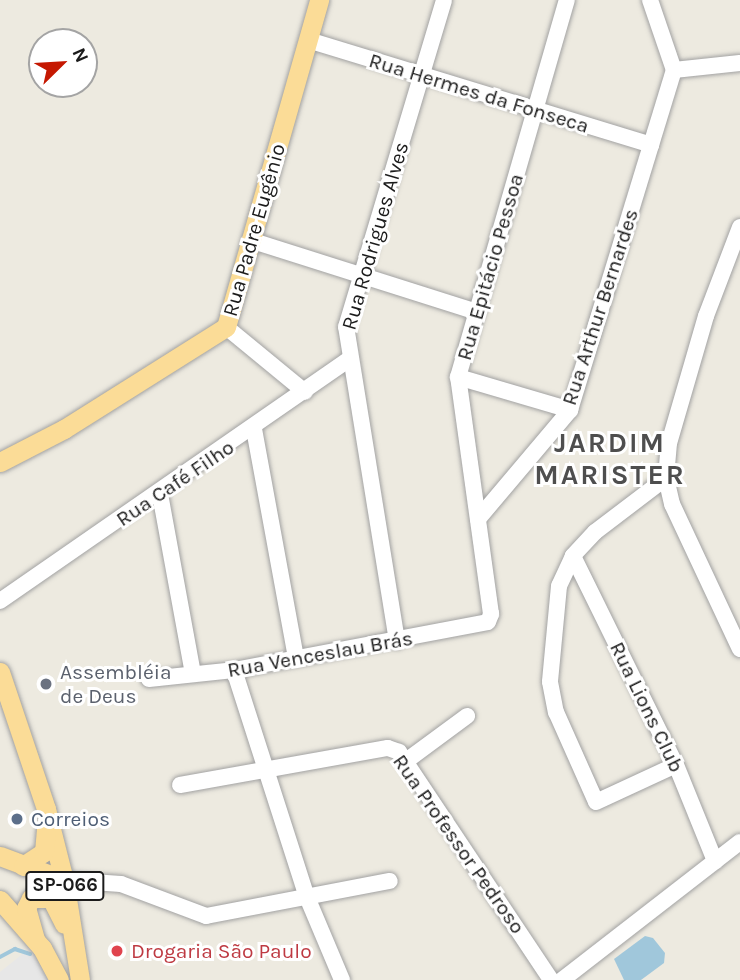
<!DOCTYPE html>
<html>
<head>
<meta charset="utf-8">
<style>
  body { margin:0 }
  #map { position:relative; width:740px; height:980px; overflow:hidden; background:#edeae0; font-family:Karla,sans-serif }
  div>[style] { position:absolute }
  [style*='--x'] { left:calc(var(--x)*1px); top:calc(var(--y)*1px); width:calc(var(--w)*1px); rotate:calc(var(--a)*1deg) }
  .parking>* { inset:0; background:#e7e7e7 }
  .water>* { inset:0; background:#a0c7db }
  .stream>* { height:3.5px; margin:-1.75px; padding:0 1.75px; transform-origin:1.75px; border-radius:1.75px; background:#a0c7db }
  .roads { filter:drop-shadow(0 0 2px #a2a2a2) drop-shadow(0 0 2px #a2a2a2) }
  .minor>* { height:16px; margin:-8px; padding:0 8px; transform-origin:8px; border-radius:8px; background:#fff }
  .major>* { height:19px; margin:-9.5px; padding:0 9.5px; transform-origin:9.5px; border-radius:9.5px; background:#fbdc97 }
  .dots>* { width:19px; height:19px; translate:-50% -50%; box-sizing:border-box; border:4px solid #fff; border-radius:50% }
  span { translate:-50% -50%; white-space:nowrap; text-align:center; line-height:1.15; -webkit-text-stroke:6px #fff; paint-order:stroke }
  .shield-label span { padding:2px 5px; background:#fff; border:2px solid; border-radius:5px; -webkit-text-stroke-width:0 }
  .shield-label { font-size:19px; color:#1b1b1b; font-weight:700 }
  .street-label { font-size:21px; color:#1b1b1b }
  .worship-label { font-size:21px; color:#5b616d }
  .left { translate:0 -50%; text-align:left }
  .service-label { font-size:21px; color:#4e5e75 }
  .health-label { font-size:21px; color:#be3a42 }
  .district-label { font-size:28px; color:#4e4e4e; font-weight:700; letter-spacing:2px }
  .north { position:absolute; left:28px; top:28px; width:70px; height:70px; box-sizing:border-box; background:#fff; border:2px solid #a4a4a4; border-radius:50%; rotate:66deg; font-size:19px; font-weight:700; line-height:28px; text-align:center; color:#1b1b1b }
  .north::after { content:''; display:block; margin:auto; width:24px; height:32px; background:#c51801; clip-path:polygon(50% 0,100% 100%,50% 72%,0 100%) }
</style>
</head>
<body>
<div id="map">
  <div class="parking">
    <i style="clip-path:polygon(30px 948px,46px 964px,53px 980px,0 980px,0 972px)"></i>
  </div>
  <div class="water">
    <i style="clip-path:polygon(645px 936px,653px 938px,665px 953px,664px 963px,641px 980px,624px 980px,614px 959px)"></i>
  </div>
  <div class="stream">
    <i style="--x:0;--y:957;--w:17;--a:-28"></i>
    <i style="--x:15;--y:949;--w:16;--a:18"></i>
  </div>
  <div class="roads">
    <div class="minor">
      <i style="--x:650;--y:0;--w:74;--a:71.1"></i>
      <i style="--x:308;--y:40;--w:359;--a:17"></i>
      <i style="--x:674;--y:70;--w:66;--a:-6.1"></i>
      <i style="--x:740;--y:227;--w:95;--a:110.9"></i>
      <i style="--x:706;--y:316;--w:132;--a:106.2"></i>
      <i style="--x:669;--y:443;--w:35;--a:95"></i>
      <i style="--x:666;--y:478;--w:27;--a:77"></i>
      <i style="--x:672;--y:504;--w:160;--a:64.9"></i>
      <i style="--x:250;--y:240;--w:238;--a:17.6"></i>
      <i style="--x:226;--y:327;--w:102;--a:39.4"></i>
      <i style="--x:458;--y:377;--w:117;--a:16.4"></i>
      <i style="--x:254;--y:429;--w:233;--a:79.6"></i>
      <i style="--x:666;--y:478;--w:89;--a:142.7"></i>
      <i style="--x:595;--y:532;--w:33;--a:133"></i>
      <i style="--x:573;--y:556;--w:33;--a:115"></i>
      <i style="--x:559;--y:586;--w:96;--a:95.4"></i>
      <i style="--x:550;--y:682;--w:31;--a:79"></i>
      <i style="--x:556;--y:712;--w:98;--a:66"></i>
      <i style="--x:596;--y:802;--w:88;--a:-24.8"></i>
      <i style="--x:160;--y:494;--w:182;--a:79.6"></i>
      <i style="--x:478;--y:519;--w:143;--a:-49.8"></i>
      <i style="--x:570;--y:410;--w:356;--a:-73"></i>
      <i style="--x:573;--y:556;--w:233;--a:63.8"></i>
      <i style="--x:676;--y:765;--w:104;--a:67.9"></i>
      <i style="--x:0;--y:601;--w:423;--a:-34.7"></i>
      <i style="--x:397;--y:641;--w:318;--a:-99.2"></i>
      <i style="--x:346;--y:327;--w:341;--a:-73.3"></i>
      <i style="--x:234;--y:670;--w:238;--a:72.2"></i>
      <i style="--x:307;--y:897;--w:90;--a:67.1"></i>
      <i style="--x:149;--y:679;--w:85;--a:-6"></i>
      <i style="--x:234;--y:670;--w:258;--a:-10.7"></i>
      <i style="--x:488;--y:622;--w:9;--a:-69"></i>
      <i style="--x:491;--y:614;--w:239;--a:-97.9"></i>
      <i style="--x:458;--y:377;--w:392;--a:-73.9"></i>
      <i style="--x:406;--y:761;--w:76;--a:-36.4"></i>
      <i style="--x:180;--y:785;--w:211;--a:-10.1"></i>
      <i style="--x:388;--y:748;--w:12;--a:20"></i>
      <i style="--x:399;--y:752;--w:274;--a:56.3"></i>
      <i style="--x:64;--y:880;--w:57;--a:4"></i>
      <i style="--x:121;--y:884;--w:91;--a:20.6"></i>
      <i style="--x:206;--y:916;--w:187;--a:-10.8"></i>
      <i style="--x:562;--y:980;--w:225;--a:-37.8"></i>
    </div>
    <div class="major">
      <i style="--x:0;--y:462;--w:72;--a:-27.3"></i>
      <i style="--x:64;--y:429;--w:191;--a:-32.2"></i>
      <i style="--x:226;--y:327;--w:340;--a:-74.1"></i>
      <i style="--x:0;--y:672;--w:145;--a:71.4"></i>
      <i style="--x:46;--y:809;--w:73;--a:75.8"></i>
      <i style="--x:64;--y:880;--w:101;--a:80.9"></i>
      <i style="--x:0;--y:856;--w:68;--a:20.6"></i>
      <i style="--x:23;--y:866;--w:25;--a:-34"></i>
      <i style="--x:44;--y:852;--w:24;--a:-85"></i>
      <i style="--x:0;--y:900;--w:64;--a:48.8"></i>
      <i style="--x:42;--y:948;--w:36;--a:62"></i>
      <i style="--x:35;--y:939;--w:32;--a:-106"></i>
      <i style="--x:26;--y:908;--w:11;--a:-63"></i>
      <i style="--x:31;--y:898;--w:20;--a:0"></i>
      <i style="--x:51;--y:898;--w:29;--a:63"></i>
    </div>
  </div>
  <div class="dots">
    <i style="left:46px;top:684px;background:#6b7280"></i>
    <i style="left:17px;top:819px;background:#5c6f8a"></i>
    <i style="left:117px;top:951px;background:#e0444e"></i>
  </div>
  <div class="shield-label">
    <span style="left:65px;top:886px">SP-066</span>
  </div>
  <div class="street-label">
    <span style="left:479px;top:93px;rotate:17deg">Rua Hermes da Fonseca</span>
    <span style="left:254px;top:230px;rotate:-74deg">Rua Padre Eugênio</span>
    <span style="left:375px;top:236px;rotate:-74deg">Rua Rodrigues Alves</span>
    <span style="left:490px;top:267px;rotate:-74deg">Rua Epitácio Pessoa</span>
    <span style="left:600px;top:307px;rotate:-72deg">Rua Arthur Bernardes</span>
    <span style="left:175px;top:483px;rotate:-34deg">Rua Café Filho</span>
    <span style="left:320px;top:654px;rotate:-10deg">Rua Venceslau Brás</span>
    <span style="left:647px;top:707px;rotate:64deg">Rua Lions Club</span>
    <span style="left:459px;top:844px;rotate:55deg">Rua Professor Pedroso</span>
  </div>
  <div class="worship-label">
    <span class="left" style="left:60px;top:684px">Assembléia<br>de Deus</span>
  </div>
  <div class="service-label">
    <span class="left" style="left:31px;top:819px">Correios</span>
  </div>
  <div class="health-label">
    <span class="left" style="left:131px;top:951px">Drogaria São Paulo</span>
  </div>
  <div class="district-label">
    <span style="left:610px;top:459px">JARDIM<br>MARISTER</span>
  </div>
  <div class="north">N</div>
</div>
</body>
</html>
